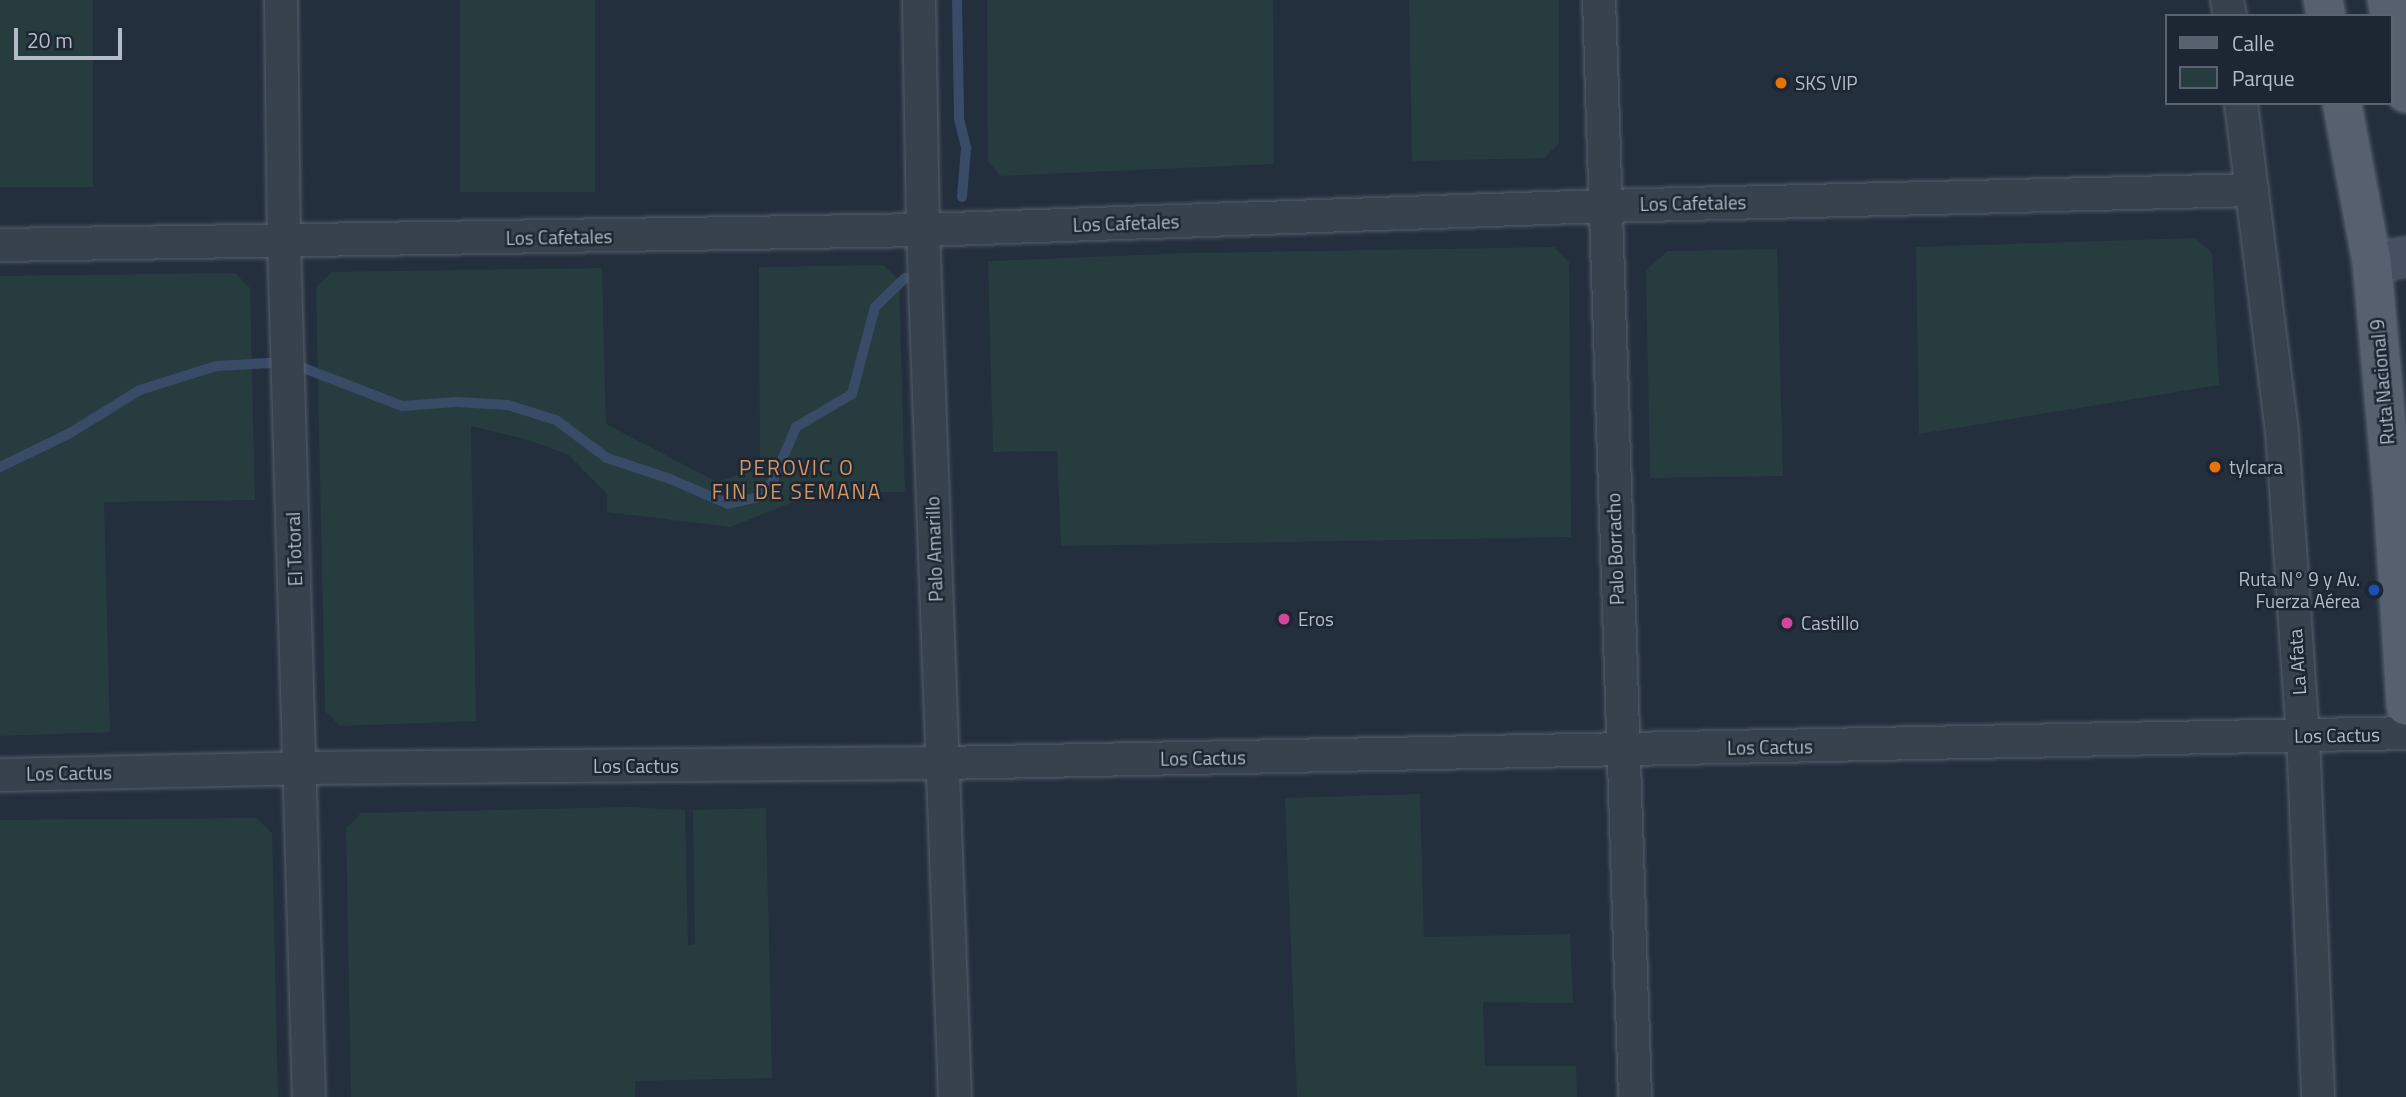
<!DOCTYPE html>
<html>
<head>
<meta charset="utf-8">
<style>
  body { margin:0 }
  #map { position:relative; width:2406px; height:1097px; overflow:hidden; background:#242f3e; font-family:"Titillium Web",sans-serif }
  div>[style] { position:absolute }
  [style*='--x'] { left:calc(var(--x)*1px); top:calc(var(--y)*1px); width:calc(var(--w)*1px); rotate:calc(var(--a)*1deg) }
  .green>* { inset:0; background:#263c3f; transform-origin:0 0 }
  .stream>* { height:10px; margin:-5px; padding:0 5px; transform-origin:5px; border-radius:5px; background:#394c67 }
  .roads { filter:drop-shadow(0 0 2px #565f6c) drop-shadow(0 0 2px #565f6c) }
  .street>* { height:32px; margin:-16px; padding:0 16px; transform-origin:16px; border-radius:16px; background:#38414e }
  .secondary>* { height:38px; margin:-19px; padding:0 19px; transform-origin:19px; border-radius:19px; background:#465061 }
  .primary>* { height:38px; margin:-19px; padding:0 19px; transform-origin:19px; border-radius:19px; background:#56606e }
  .dots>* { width:19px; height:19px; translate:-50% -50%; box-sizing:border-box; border:4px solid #1d2633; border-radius:50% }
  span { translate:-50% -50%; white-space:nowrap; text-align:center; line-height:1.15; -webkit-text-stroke:5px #1d2633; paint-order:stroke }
  .poi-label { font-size:19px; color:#b4bcc9 }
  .left { translate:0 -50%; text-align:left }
  .right { translate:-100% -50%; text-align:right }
  .street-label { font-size:19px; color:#b4bcc9 }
  .neighbourhood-label { font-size:21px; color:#d59563; letter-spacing:2px }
  .legend { position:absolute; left:2165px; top:14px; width:228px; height:91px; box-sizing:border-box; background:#1d2633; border:2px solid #59626f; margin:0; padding:9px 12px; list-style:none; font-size:21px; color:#b4bcc9 }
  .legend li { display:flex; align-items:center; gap:14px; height:35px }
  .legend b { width:35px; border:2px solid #59626f }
  .scale { position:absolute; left:14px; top:28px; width:108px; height:32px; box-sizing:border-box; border:4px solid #b4bcc9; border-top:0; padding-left:9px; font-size:21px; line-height:24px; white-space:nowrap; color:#b4bcc9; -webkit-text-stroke:5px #1d2633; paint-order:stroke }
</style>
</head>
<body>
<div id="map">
  <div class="green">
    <i style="left:0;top:0;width:93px;height:187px"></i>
    <i style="left:460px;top:0;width:135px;height:192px"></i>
    <i style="clip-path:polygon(987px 0,1273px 0,1274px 164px,1001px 176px,988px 161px)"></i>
    <i style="clip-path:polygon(1409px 0,1559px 0,1559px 143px,1544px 158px,1412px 161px)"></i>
    <i style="clip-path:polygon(2195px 238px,2212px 253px,2219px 385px,1919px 434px,1916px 247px)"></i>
    <i style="clip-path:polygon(1554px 247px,1569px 262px,1571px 537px,1061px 546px,1057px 451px,993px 452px,988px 261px,1192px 253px)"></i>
    <i style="clip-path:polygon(1777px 249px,1783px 476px,1650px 478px,1646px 270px,1668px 251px)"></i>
    <i style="clip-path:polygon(883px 265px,899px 280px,905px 492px,817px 492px,731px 527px,607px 512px,607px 494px,569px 455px,525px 439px,471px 426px,476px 721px,340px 726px,325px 711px,316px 287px,332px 272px,602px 268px,606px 424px,717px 482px,760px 468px,759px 267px)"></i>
    <i style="clip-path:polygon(235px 273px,250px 288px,255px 500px,104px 502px,110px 732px,0 736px,0 276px)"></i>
    <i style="clip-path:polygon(1420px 794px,1424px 937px,1570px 934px,1573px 1003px,1483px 1002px,1485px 1066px,1576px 1066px,1577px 1097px,1297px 1097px,1285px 798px)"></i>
    <i style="clip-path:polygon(629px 807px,685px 810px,688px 945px,695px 944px,693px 810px,766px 808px,772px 1078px,635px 1081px,635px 1097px,351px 1097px,346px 829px,361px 813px)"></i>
    <i style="clip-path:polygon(256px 818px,272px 833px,278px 1097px,0 1097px,0 820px)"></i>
  </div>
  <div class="stream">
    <i style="--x:957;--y:0;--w:119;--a:89"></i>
    <i style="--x:959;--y:119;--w:30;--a:76"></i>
    <i style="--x:966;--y:148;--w:49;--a:94.7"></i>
    <i style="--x:0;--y:467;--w:78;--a:-25.9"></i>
    <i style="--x:70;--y:433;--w:82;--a:-31.6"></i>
    <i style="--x:140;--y:390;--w:80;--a:-17.5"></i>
    <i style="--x:216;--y:366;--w:72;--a:-3.2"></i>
    <i style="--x:288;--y:362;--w:122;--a:21.1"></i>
    <i style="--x:402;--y:406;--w:54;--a:-4.2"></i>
    <i style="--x:456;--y:402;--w:52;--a:3.3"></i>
    <i style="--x:508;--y:405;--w:50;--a:17.4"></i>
    <i style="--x:556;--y:420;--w:64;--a:36.7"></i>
    <i style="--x:607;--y:458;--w:66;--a:18.4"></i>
    <i style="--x:670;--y:479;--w:63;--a:23.3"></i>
    <i style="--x:728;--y:504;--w:32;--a:-13"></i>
    <i style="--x:759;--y:497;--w:21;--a:-49"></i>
    <i style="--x:773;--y:481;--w:59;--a:-66.9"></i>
    <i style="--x:796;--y:427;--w:65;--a:-30.5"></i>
    <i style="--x:852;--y:394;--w:90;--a:-75.2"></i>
    <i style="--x:875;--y:307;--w:42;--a:-44"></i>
  </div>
  <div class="roads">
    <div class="street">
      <i style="--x:281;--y:0;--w:242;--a:89.3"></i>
      <i style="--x:284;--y:242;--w:855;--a:88.33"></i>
      <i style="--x:919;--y:0;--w:230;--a:89"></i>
      <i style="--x:923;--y:230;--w:868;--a:87.89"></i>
      <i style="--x:1599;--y:0;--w:1098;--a:88.12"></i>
      <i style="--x:2227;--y:0;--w:16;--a:79"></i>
      <i style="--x:2241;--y:103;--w:331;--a:82.9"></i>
      <i style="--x:2282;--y:431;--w:306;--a:86.1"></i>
      <i style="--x:2303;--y:736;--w:361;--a:87.6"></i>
      <i style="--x:0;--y:245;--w:923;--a:-0.93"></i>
      <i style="--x:923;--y:230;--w:681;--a:-2.02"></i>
      <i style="--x:1604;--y:206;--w:648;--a:-1.41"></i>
      <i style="--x:0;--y:775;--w:301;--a:-1.3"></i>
      <i style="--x:301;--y:768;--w:641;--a:-0.45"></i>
      <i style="--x:942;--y:763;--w:1464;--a:-1.17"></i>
    </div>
    <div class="secondary">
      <i style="--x:2372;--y:264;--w:35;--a:-12"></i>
    </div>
    <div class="primary">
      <i style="--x:2323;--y:0;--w:16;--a:79"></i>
      <i style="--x:2387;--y:0;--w:95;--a:78.5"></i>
      <i style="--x:2342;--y:103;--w:164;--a:79.4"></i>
      <i style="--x:2372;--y:264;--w:238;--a:84.9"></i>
      <i style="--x:2393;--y:501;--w:205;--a:86.4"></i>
    </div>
  </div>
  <div class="dots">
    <i style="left:1781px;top:83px;background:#e8710a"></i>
    <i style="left:2215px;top:467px;background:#e8710a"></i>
    <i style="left:2374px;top:590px;background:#1a4fb4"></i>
    <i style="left:1284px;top:619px;background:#d1479c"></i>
    <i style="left:1787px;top:623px;background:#d1479c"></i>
  </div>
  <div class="poi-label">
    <span class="left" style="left:1795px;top:83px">SKS VIP</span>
    <span class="left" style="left:2229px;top:467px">tylcara</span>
    <span class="right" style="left:2360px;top:590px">Ruta N° 9 y Av.<br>Fuerza Aérea</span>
    <span class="left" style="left:1298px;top:619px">Eros</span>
    <span class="left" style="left:1801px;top:623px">Castillo</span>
  </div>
  <div class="street-label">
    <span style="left:1693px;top:203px;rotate:-1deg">Los Cafetales</span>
    <span style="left:1126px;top:223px;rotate:-2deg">Los Cafetales</span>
    <span style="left:559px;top:237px;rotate:-1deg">Los Cafetales</span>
    <span style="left:2382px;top:382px;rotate:-95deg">Ruta Nacional 9</span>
    <span style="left:294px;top:549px;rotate:-92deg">El Totoral</span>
    <span style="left:934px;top:549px;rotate:-92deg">Palo Amarillo</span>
    <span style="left:1615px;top:549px;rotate:-92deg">Palo Borracho</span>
    <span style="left:2297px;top:662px;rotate:-94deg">La Afata</span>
    <span style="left:2337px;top:735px;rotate:-1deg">Los Cactus</span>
    <span style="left:1770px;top:747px;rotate:-1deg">Los Cactus</span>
    <span style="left:1203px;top:758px;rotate:-1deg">Los Cactus</span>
    <span style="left:636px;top:766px">Los Cactus</span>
    <span style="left:69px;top:773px;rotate:-1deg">Los Cactus</span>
  </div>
  <div class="neighbourhood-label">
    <span style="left:797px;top:479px">PEROVIC O<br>FIN DE SEMANA</span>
  </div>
  <ul class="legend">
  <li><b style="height:9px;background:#56606e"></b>Calle</li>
  <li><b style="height:19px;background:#263c3f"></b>Parque</li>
  </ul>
  <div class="scale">20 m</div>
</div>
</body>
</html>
